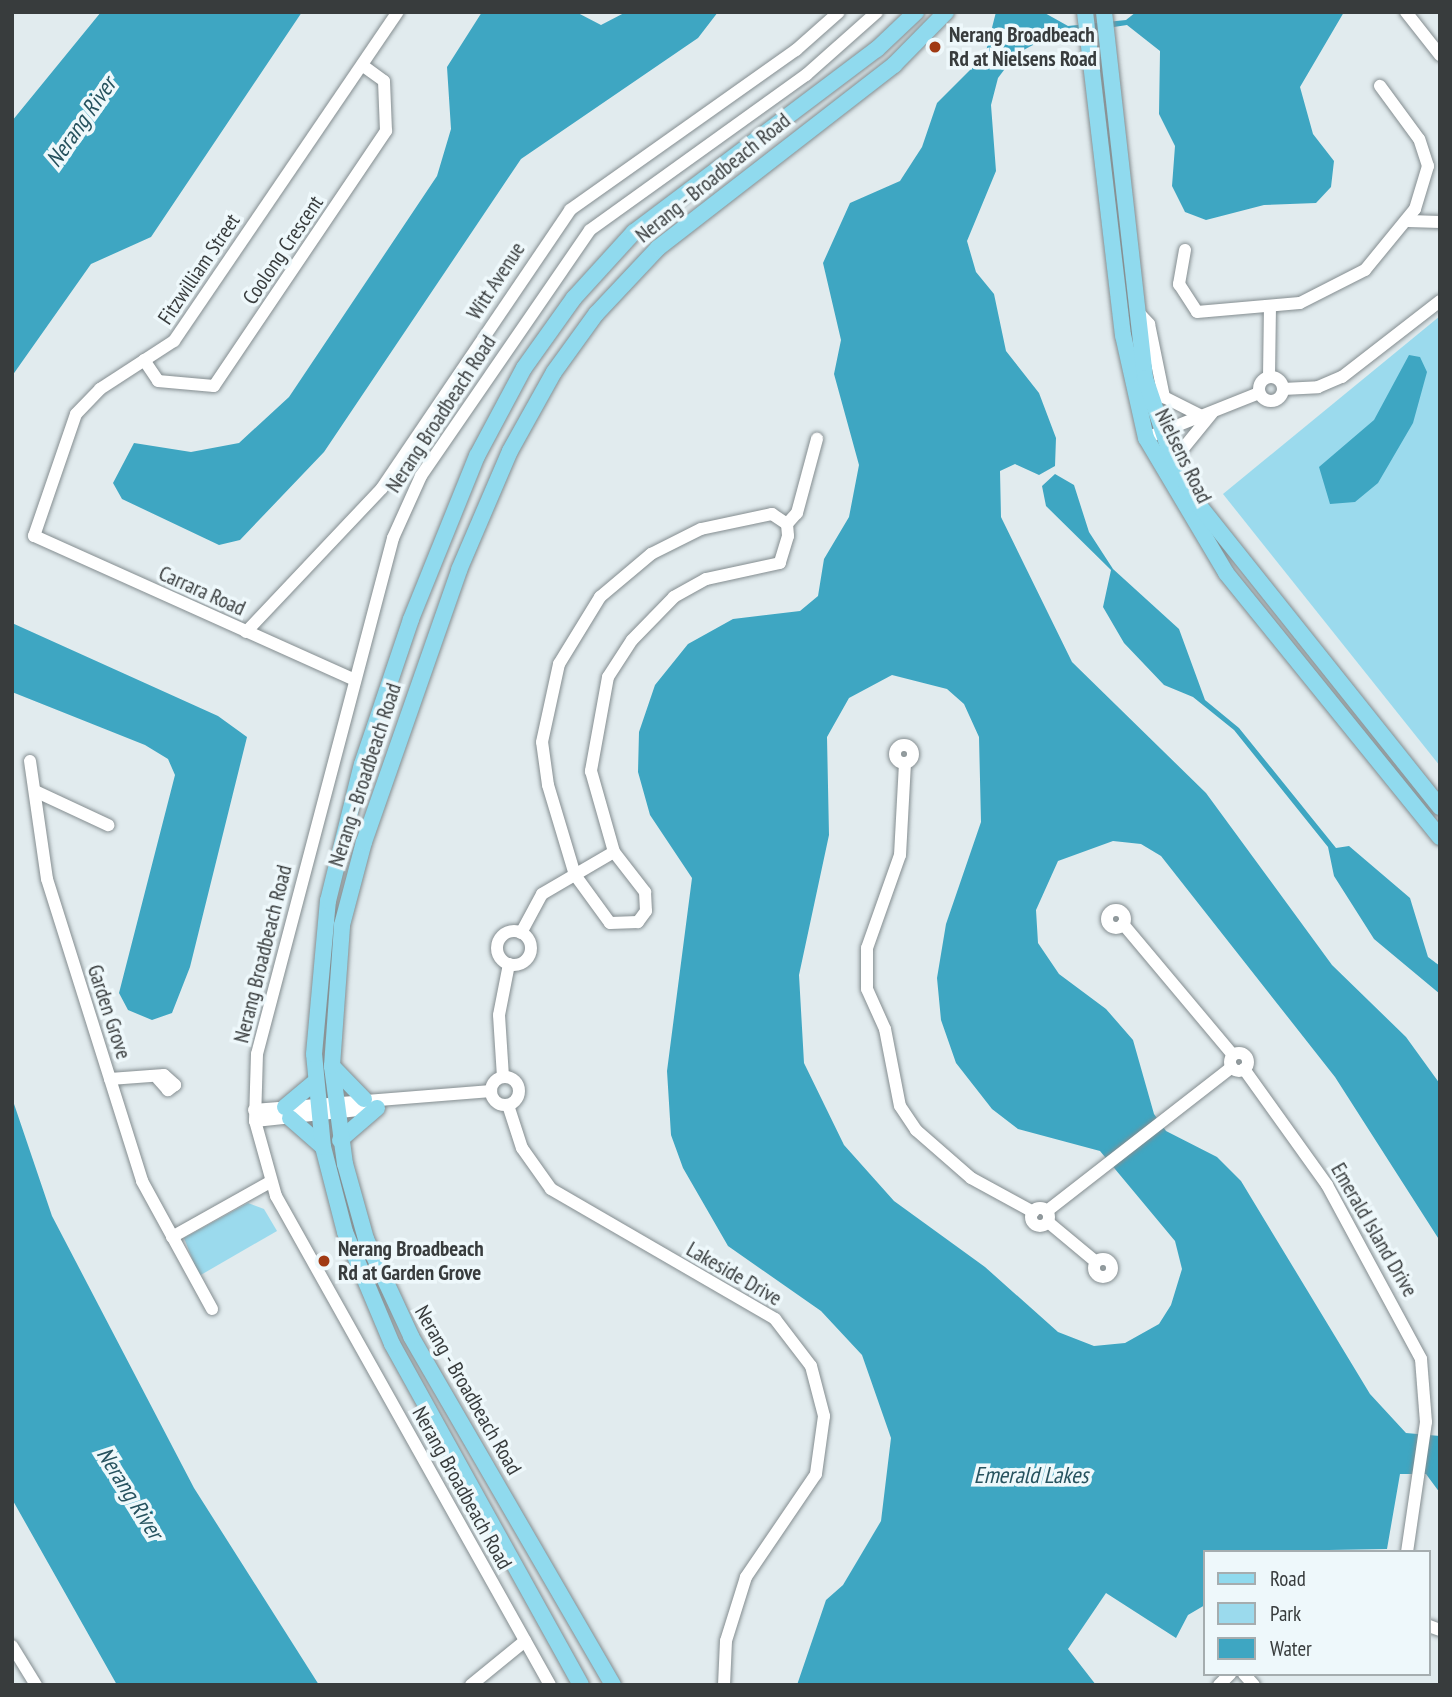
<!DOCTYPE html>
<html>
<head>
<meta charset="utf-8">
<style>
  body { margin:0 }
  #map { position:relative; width:1452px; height:1697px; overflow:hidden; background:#e1ebee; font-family:"PT Sans Narrow",sans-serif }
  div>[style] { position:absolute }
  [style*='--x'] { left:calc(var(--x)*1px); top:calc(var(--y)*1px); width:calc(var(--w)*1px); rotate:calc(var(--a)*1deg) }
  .green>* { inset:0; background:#9bdaed }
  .water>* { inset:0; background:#3ea6c2 }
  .roads { filter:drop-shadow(0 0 2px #848d90) drop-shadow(0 0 2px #848d90) }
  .minor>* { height:12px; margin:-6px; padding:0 6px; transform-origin:6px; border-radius:6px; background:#fff }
  .minor>.ring { margin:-6px; padding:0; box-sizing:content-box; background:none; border:12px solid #fff; border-radius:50% }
  .major>* { height:16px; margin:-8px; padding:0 8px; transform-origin:8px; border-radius:8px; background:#90daee }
  .dots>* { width:19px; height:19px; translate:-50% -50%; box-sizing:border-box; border:4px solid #eef8fb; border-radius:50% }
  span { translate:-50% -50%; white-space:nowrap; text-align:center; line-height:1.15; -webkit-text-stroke:7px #eef8fb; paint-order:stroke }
  .poi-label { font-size:21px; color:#383c3d; font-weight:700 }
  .left { translate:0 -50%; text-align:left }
  .street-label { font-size:21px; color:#383c3d }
  .water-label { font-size:23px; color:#26525e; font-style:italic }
  .frame { position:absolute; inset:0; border:14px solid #383c3d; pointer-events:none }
  .legend { position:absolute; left:1203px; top:1550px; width:228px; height:126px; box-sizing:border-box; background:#eef8fb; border:2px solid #a5adaf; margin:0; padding:9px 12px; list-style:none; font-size:21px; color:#383c3d }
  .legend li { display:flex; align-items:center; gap:14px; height:35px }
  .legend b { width:35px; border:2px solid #a5adaf }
</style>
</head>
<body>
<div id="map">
  <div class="green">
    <i style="clip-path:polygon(1440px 316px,1440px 766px,1223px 494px)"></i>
    <i style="clip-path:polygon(248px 1203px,264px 1209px,277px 1231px,199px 1276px,184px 1238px)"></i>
  </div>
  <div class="water">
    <i style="clip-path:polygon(101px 12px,302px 12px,151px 237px,91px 264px,12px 376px,12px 121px)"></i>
    <i style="clip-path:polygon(482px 12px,576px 12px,601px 25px,626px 12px,718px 12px,698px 38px,521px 159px,324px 452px,240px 540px,219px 545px,122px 499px,113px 483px,134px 443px,191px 452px,239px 443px,289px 397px,437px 176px,451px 129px,447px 67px)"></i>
    <i style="clip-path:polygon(evenodd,996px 12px,1043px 12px,1068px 26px,1126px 20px,1136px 12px,1344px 12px,1300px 87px,1313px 134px,1334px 161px,1331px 187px,1316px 203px,1264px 205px,1206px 220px,1185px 212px,1172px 186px,1175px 146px,1159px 114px,1160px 51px,1127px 25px,1048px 37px,1016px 54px,998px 78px,991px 105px,996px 171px,967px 241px,976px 272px,994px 294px,1006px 351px,1039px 393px,1056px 438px,1055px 466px,1039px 475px,1015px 464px,1000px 471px,1001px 517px,1072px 662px,1206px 793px,1332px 965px,1406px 1037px,1440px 1084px,1440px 1241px,1335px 1077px,1161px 856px,1141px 844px,1113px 841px,1058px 861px,1036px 910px,1038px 943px,1059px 974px,1106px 1009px,1133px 1040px,1154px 1114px,1166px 1131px,1217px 1157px,1241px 1181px,1370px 1394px,1406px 1433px,1440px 1436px,1440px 1493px,1426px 1474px,1400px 1474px,1387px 1549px,1205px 1552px,1205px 1605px,1188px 1615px,1176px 1638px,1106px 1593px,1068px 1649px,1096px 1685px,797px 1685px,826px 1600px,843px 1585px,881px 1521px,891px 1438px,862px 1355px,821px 1311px,728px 1246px,683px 1168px,671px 1135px,667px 1071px,692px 878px,650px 815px,638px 772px,639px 732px,655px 685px,688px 644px,733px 619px,800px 611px,818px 596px,824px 559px,849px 517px,859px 465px,834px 374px,841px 340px,823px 263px,850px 203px,900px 181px,922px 147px,937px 103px,985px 55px,996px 12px,892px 675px,947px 689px,964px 704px,979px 737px,981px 822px,946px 924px,937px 978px,941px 1020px,956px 1063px,992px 1109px,1018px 1129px,1100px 1151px,1175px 1241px,1182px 1269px,1171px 1305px,1159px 1324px,1125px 1343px,1094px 1346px,1058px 1332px,985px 1267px,894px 1201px,844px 1145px,804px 1063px,799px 975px,829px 835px,827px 737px,849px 698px,892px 675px)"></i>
    <i style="clip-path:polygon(1409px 355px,1420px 357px,1427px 372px,1413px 423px,1378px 483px,1355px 502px,1330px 504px,1319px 467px,1374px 420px)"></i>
    <i style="clip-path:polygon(1055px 474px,1074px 485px,1089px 532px,1113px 569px,1179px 629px,1205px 700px,1239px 728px,1336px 848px,1349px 846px,1410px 898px,1428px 957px,1440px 966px,1440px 994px,1374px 939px,1334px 876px,1328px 847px,1234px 730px,1193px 697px,1164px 685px,1124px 643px,1103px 607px,1111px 570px,1046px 506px,1042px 486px)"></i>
    <i style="clip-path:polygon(12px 623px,218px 716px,247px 737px,190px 967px,172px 1013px,152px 1020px,128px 1010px,119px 993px,175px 775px,168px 759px,145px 745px,12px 692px)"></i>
    <i style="clip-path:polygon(12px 1098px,52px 1216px,194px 1488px,319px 1685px,117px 1685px,12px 1499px)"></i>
  </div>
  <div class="roads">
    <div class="minor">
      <i style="--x:1406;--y:12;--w:55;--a:51.7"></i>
      <i style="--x:1408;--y:221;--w:32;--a:2"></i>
      <i style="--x:1185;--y:250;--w:35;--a:100"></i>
      <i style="--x:1179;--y:284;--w:33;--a:57"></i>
      <i style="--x:1197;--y:312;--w:103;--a:-5"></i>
      <i style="--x:1300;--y:303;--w:73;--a:-26.9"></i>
      <i style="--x:1365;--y:270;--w:79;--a:-50.7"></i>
      <i style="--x:1415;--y:209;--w:45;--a:-73.2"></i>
      <i style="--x:1428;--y:166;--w:28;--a:-108"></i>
      <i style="--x:1419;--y:139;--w:66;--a:-126.3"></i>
      <i style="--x:1137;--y:311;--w:18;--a:47"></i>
      <i style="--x:1149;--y:324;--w:75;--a:78.4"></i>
      <i style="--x:1164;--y:397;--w:39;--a:27"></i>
      <i style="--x:144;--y:360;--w:25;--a:56"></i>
      <i style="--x:158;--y:381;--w:56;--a:5.1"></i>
      <i style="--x:214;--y:386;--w:308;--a:-56"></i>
      <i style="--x:386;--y:131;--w:50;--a:-92.3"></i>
      <i style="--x:384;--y:81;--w:27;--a:-144"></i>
      <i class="ring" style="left:1259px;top:377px;width:12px;height:12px"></i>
      <i style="--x:1269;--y:377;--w:71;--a:-89.2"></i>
      <i style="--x:1283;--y:389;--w:35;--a:-3"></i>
      <i style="--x:1318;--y:387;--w:26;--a:-23"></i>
      <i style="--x:1342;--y:377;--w:124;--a:-37.8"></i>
      <i style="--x:1146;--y:438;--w:122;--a:-21.7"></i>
      <i style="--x:1173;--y:461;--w:62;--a:-50.9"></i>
      <i style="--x:772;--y:514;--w:18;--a:34"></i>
      <i style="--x:787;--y:524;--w:12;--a:85"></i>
      <i style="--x:788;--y:536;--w:28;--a:107"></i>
      <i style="--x:780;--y:563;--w:76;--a:167.8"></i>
      <i style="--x:706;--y:579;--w:37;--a:151"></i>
      <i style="--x:674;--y:597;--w:60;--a:134.3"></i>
      <i style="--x:632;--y:640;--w:44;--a:123"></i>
      <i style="--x:608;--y:677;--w:96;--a:100.3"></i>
      <i style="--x:591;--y:771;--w:84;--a:74.1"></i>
      <i style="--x:614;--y:852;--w:51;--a:52.2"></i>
      <i style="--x:645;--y:892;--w:19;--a:87"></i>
      <i style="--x:646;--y:911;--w:14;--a:126"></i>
      <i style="--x:638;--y:922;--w:28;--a:178"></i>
      <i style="--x:610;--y:923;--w:59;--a:-126.1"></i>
      <i style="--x:575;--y:875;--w:94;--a:-106.7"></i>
      <i style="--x:548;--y:785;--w:43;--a:-97.9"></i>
      <i style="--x:542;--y:742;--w:80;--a:-77.7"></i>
      <i style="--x:559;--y:664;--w:79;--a:-58.5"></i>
      <i style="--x:600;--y:597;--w:67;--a:-40.1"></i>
      <i style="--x:651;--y:554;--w:56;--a:-26.6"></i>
      <i style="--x:701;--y:529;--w:73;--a:-11.9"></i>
      <i style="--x:787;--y:524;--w:15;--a:-48"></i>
      <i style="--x:797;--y:513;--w:77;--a:-74.9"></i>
      <i style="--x:246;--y:632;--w:198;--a:-46.6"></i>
      <i style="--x:382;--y:488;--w:336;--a:-55.9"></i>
      <i style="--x:570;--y:210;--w:277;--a:-35.3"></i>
      <i style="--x:796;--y:50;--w:57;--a:-41.5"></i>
      <i style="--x:355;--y:680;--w:352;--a:-155.8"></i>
      <i style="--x:34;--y:536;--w:129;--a:-71"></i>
      <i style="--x:76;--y:414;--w:35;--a:-46"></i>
      <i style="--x:100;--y:389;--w:88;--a:-33"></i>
      <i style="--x:174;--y:341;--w:398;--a:-55.8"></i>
      <i class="ring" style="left:895px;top:745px;width:6px;height:6px"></i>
      <i style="--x:30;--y:761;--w:119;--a:81.8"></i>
      <i style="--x:47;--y:879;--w:317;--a:72.5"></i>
      <i style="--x:142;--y:1181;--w:146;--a:61.3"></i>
      <i style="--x:905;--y:763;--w:92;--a:93.1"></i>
      <i style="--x:900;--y:855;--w:99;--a:109.5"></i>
      <i style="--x:867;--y:948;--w:41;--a:90"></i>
      <i style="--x:867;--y:989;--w:44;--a:65.8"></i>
      <i style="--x:885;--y:1029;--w:78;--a:79"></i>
      <i style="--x:900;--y:1106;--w:29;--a:56"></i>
      <i style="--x:916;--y:1130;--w:73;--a:41.1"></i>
      <i style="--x:971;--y:1178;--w:71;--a:28.7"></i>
      <i style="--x:35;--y:791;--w:81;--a:25"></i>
      <i class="ring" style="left:1107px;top:910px;width:6px;height:6px"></i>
      <i style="--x:1123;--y:924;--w:171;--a:50"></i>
      <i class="ring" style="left:497px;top:931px;width:22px;height:22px"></i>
      <i style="--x:521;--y:933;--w:44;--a:-61.7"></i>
      <i style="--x:542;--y:894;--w:83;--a:-30.3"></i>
      <i class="ring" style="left:1230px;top:1053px;width:6px;height:6px"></i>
      <i style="--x:1244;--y:1069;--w:143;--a:54.4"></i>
      <i style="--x:1327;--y:1185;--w:198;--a:61.6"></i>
      <i style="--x:1421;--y:1359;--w:63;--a:85.5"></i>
      <i style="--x:1426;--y:1422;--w:131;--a:98.3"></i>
      <i class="ring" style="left:491px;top:1077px;width:16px;height:16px"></i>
      <i style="--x:503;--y:1077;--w:62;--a:-93.7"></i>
      <i style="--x:499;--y:1015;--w:52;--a:-78.9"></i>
      <i style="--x:110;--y:1079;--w:54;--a:-4.2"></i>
      <i style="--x:164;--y:1075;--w:15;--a:42"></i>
      <i style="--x:175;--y:1085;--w:9;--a:144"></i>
      <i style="--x:168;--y:1090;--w:15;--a:-132"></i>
      <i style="--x:508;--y:1105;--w:45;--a:72"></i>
      <i style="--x:522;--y:1148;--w:50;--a:54.7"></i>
      <i style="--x:551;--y:1189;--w:259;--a:30.1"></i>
      <i style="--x:775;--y:1319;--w:59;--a:52.5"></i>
      <i style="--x:811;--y:1366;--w:52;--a:75.4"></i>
      <i style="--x:824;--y:1416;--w:59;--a:97.9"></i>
      <i style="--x:816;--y:1474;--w:125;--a:124.2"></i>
      <i style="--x:746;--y:1577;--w:67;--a:107.4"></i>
      <i style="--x:726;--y:1641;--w:44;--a:92.6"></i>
      <i style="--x:254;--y:1110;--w:238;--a:-4.6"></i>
      <i style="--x:255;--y:1121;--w:123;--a:-6.1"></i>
      <i class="ring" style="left:1031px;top:1208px;width:6px;height:6px"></i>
      <i style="--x:1047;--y:1211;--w:234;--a:-37.9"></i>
      <i style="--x:1048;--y:1222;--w:62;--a:39.8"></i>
      <i style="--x:172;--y:1237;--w:112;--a:-29.3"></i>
      <i class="ring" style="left:1094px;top:1259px;width:6px;height:6px"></i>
      <i style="--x:1429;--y:1626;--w:12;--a:20"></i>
      <i style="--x:12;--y:1646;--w:46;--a:58.4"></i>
      <i style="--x:1244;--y:1674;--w:15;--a:48"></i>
      <i style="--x:471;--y:1685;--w:70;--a:-39.2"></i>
      <i style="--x:550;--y:1685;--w:561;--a:-119.26"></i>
      <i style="--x:276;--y:1196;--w:78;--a:-105.6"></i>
      <i style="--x:255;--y:1121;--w:67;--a:-88.3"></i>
      <i style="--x:257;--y:1054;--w:534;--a:-75.23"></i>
      <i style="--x:393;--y:538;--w:68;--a:-65.7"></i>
      <i style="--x:421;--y:476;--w:298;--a:-55.5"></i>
      <i style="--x:590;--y:230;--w:266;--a:-35.7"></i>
      <i style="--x:806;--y:75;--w:95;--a:-41.6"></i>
      <i style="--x:1219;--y:1685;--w:16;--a:-45"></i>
    </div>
    <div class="major">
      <i style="--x:1085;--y:12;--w:325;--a:83.3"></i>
      <i style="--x:1123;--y:335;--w:106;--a:77.4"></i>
      <i style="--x:1146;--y:438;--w:157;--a:59.3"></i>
      <i style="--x:1226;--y:573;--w:340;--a:51"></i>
      <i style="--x:1104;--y:12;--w:368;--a:83.6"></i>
      <i style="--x:1145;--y:378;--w:88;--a:71.4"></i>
      <i style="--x:1173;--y:461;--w:50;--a:59.8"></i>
      <i style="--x:1198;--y:504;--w:388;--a:51.4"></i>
      <i style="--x:332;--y:1066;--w:46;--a:45.9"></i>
      <i style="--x:285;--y:1107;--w:39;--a:-40"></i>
      <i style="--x:290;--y:1118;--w:44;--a:41.3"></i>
      <i style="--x:340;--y:1140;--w:49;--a:-40.9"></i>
      <i style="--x:581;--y:1685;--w:390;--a:-119"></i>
      <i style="--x:392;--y:1344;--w:121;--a:-112.8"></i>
      <i style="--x:345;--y:1232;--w:88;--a:-104.5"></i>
      <i style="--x:323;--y:1147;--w:93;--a:-95.5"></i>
      <i style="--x:314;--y:1054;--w:154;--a:-84.8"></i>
      <i style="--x:328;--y:901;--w:141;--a:-76.1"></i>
      <i style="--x:362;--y:764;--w:153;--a:-71.3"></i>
      <i style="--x:411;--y:619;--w:176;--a:-68"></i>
      <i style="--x:477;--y:456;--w:100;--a:-61.9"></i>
      <i style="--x:524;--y:368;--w:86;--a:-54.5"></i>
      <i style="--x:574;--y:298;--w:89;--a:-47.7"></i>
      <i style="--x:634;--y:232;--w:304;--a:-37"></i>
      <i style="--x:877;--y:49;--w:54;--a:-43.5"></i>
      <i style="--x:613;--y:1685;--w:403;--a:-120.1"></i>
      <i style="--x:411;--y:1336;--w:107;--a:-114.9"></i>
      <i style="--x:366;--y:1239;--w:78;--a:-105.6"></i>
      <i style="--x:345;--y:1164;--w:99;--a:-97.6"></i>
      <i style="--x:332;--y:1066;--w:141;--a:-85.9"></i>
      <i style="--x:342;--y:925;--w:86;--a:-75.2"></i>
      <i style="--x:364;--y:842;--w:288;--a:-70.7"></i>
      <i style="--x:459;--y:570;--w:129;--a:-66.8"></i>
      <i style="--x:510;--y:451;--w:90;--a:-60.9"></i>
      <i style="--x:554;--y:372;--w:72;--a:-54.1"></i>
      <i style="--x:596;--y:314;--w:91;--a:-46.8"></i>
      <i style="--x:658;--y:248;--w:299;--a:-37.8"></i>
      <i style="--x:894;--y:65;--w:74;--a:-45.5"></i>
    </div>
  </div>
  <div class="dots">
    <i style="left:935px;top:47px;background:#a03a14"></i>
    <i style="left:324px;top:1261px;background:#a03a14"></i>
  </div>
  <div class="poi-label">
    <span class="left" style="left:949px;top:47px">Nerang Broadbeach<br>Rd at Nielsens Road</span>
    <span class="left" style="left:338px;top:1261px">Nerang Broadbeach<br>Rd at Garden Grove</span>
  </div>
  <div class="street-label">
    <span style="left:713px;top:178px;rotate:-39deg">Nerang - Broadbeach Road</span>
    <span style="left:283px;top:250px;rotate:-56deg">Coolong Crescent</span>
    <span style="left:199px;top:269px;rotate:-56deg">Fitzwilliam Street</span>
    <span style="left:496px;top:281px;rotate:-57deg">Witt Avenue</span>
    <span style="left:441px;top:414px;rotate:-57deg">Nerang Broadbeach Road</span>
    <span style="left:1183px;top:456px;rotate:64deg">Nielsens Road</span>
    <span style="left:202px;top:591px;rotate:24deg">Carrara Road</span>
    <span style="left:365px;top:775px;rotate:-72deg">Nerang - Broadbeach Road</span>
    <span style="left:263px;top:954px;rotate:-76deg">Nerang Broadbeach Road</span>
    <span style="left:109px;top:1012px;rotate:72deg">Garden Grove</span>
    <span style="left:1374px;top:1230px;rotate:60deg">Emerald Island Drive</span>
    <span style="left:734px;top:1274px;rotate:30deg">Lakeside Drive</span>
    <span style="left:468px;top:1390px;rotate:60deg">Nerang - Broadbeach Road</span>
    <span style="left:462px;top:1488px;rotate:61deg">Nerang Broadbeach Road</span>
  </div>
  <div class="water-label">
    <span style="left:81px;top:122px;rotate:-55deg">Nerang River</span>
    <span style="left:1031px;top:1475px">Emerald Lakes</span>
    <span style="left:130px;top:1493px;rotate:58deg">Nerang River</span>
  </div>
  <div class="frame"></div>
  <ul class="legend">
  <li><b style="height:9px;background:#90daee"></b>Road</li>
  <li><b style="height:19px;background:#9bdaed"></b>Park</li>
  <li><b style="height:19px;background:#3ea6c2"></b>Water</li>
  </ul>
</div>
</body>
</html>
